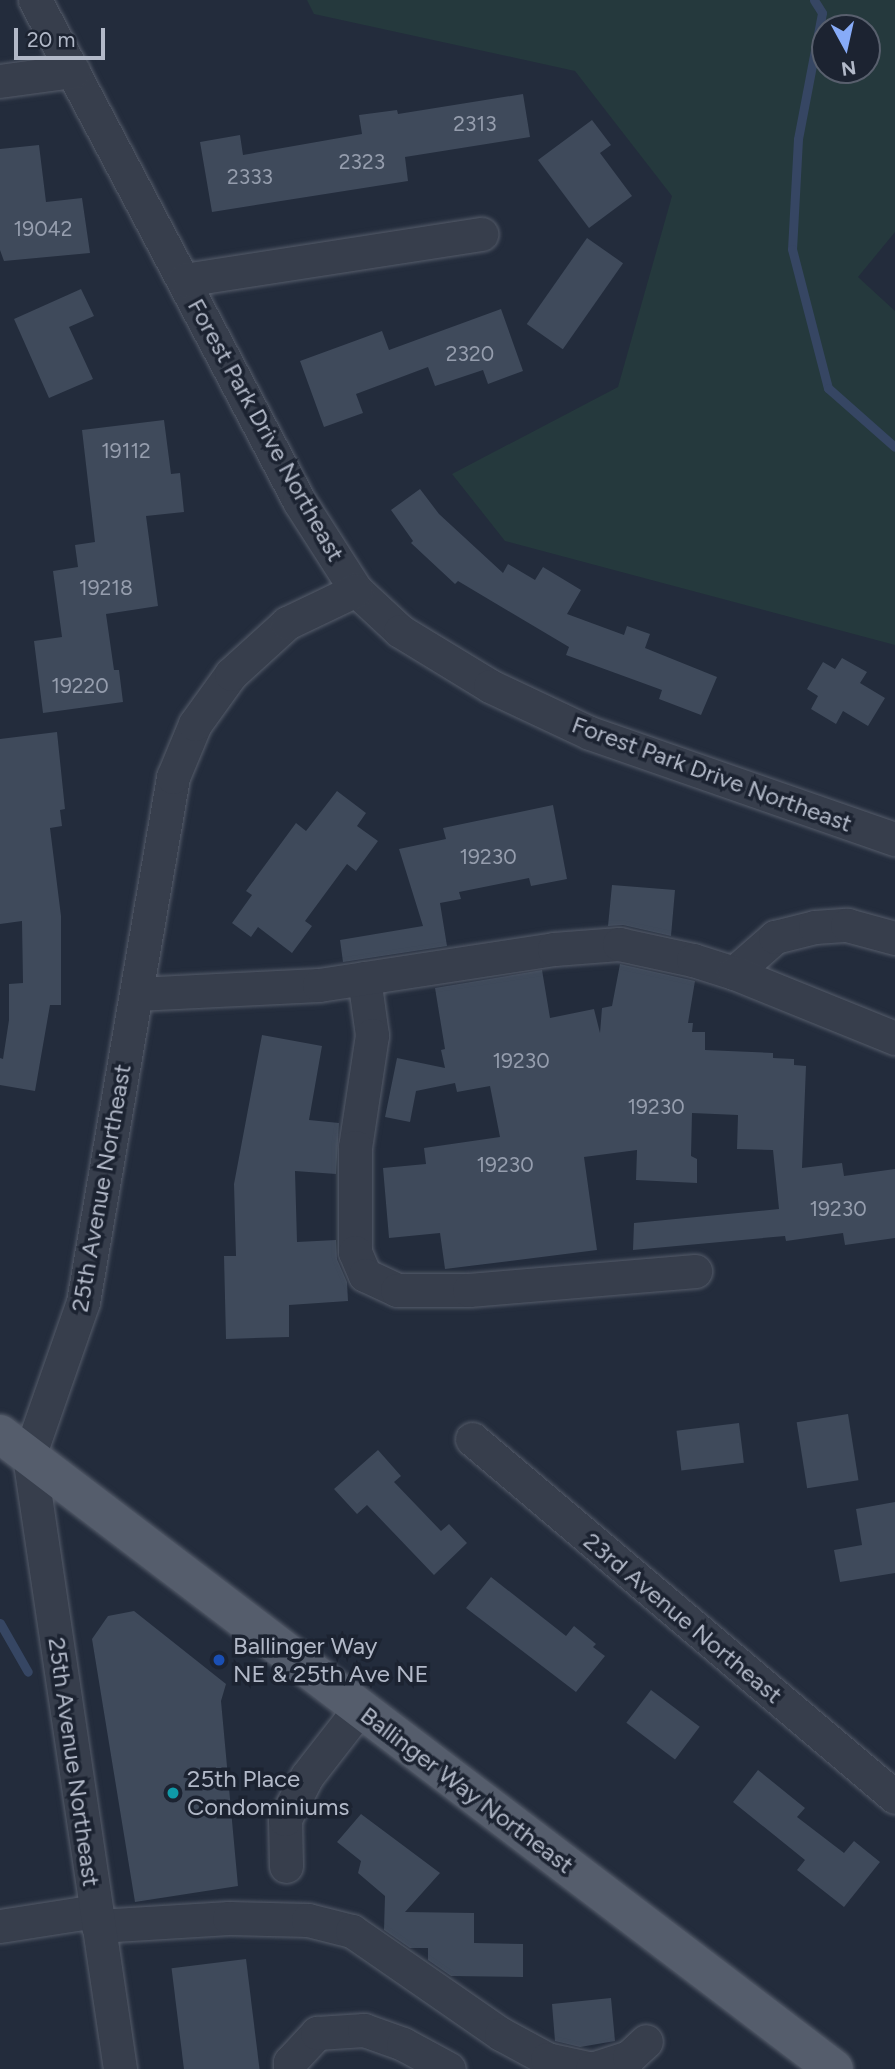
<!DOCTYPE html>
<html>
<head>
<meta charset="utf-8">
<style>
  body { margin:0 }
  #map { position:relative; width:895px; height:2069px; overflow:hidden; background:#232c3c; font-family:Figtree,sans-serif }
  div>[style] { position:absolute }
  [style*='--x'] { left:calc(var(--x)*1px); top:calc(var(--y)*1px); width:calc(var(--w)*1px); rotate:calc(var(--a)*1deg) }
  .green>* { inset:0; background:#25393d }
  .stream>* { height:9px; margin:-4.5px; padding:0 4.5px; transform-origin:4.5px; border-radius:4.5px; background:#364663 }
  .building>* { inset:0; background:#3f4a5b; transform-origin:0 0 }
  .roads { filter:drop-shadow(0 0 2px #555c6a) drop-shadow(0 0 2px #555c6a) }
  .minor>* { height:33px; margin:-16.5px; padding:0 16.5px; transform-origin:16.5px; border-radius:16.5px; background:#373e4c }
  .major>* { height:38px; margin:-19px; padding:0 19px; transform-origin:19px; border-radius:19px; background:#555d6c }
  .dots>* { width:19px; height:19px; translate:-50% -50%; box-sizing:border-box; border:4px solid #1c2331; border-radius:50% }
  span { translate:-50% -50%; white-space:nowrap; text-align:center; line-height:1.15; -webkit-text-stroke:7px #1c2331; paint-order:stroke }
  .number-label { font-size:21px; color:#959dad }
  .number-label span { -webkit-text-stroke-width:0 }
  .street-label { font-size:24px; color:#b2b9c8 }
  .poi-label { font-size:24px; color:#b2b9c8 }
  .left { translate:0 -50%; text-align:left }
  .north { position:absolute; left:811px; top:14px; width:70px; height:70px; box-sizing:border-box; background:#1c2331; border:2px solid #585f6d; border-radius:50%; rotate:172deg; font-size:19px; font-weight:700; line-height:28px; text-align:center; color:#b2b9c8 }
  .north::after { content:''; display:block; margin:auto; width:24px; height:32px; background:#87abf8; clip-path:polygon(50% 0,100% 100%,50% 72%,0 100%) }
  .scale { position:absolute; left:14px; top:28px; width:91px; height:32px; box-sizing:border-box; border:4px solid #b2b9c8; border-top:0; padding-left:9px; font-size:21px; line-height:24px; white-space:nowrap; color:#b2b9c8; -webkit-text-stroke:5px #1c2331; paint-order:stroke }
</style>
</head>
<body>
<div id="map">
  <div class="green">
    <i style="clip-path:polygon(evenodd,307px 0,895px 0,895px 232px,858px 277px,895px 311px,895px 645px,505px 541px,452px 474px,618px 387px,672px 196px,575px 71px,314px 14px,307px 0,825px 28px,867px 28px,867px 70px,825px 70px,825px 28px)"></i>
  </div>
  <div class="stream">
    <i style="--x:814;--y:0;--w:15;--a:58"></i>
    <i style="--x:822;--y:13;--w:128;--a:100.8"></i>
    <i style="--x:798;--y:139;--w:110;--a:93.1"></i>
    <i style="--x:792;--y:249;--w:144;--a:75.5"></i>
    <i style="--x:828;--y:388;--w:89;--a:41.4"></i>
    <i style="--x:0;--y:1623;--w:56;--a:60.3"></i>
  </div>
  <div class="building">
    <i style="clip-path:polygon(523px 94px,530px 137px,405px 157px,408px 181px,212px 212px,200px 142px,240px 135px,243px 155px,362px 134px,359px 115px,397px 110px,398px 114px)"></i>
    <i style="clip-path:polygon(592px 120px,611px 145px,600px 153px,632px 196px,589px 228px,538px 160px)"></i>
    <i style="clip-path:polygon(39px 145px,46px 202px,82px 198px,90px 253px,4px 261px,0 250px,0 149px)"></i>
    <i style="left:587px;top:238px;width:44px;height:105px;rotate:35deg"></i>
    <i style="clip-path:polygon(81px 289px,94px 316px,69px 327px,93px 379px,49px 398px,14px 319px)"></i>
    <i style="clip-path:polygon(501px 309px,523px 371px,488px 384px,483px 370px,435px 386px,428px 367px,356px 394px,363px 413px,324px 427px,300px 361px,382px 331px,389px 350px)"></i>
    <i style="clip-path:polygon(164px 420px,171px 474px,180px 473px,184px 512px,146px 516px,158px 606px,106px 614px,114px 670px,119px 670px,123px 702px,43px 713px,34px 641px,62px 637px,53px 571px,78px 567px,75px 545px,95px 542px,82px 430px)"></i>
    <i style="clip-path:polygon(420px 489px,439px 514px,503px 573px,508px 564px,535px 580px,543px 567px,581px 590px,567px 614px,624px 635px,627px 626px,650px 634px,645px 648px,717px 677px,701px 715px,659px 699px,662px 690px,566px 655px,569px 647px,458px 581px,455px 584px,411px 543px,413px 541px,391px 510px)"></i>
    <i style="clip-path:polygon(842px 658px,867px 672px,860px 683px,885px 698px,868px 726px,843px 711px,836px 724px,811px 709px,818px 696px,807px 689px,823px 662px,835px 669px)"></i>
    <i style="clip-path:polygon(57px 732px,65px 809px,60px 810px,62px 826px,50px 828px,61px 916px,61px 1005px,50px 1005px,35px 1091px,0 1085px,0 1058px,3px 1059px,9px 1020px,9px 984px,23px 983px,22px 921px,0 924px,0 739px)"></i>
    <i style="clip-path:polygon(337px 791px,366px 813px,357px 826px,378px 841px,356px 871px,347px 864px,305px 921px,312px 926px,292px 953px,258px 927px,251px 937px,232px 923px,252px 895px,246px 891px,296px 823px,306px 831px)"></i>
    <i style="clip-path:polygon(553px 805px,567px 879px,531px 886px,529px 878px,459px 892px,461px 899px,440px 903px,447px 946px,343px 962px,340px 940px,423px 926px,399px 849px,446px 839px,443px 828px)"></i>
    <i style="clip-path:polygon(612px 885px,675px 890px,671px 936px,623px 925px,608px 926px)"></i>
    <i style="clip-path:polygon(620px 964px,695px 981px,688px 1023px,693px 1023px,692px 1032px,705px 1032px,705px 1050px,773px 1053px,773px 1058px,794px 1059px,794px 1065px,806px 1066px,802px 1168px,842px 1163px,844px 1176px,895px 1169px,895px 1238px,845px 1245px,843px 1233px,786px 1241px,785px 1236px,633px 1250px,634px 1223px,779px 1209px,773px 1150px,737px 1149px,738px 1115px,692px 1113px,691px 1156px,697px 1159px,697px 1183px,636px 1180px,637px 1150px,584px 1157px,597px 1250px,445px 1269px,440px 1233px,389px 1238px,383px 1168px,426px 1164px,424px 1148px,500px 1137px,490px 1086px,457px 1092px,455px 1083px,416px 1091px,410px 1122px,385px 1117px,397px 1058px,445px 1068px,441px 1050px,445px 1049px,435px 988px,542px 970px,550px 1018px,594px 1009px,600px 1033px,602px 1008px,612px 1006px)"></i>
    <i style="clip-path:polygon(262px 1035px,322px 1046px,309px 1120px,339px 1123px,336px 1174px,295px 1171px,297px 1242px,336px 1240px,337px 1259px,347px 1282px,348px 1301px,289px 1305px,289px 1337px,226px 1339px,224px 1256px,236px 1256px,234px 1184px)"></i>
    <i style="left:848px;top:1414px;width:67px;height:52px;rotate:81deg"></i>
    <i style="left:739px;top:1423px;width:40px;height:63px;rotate:83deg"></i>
    <i style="clip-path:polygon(378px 1450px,401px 1476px,394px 1482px,441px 1531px,449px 1524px,467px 1543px,434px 1575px,367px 1505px,357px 1514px,334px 1489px)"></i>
    <i style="clip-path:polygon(895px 1502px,895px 1573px,840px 1582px,834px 1550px,862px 1545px,856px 1509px)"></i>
    <i style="clip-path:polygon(491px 1577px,566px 1636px,574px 1626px,596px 1644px,593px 1647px,605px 1656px,576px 1692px,466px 1608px)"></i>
    <i style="clip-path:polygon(134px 1611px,226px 1684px,221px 1701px,238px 1886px,135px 1902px,92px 1639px,108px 1616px)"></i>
    <i style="left:651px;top:1690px;width:61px;height:41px;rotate:37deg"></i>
    <i style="clip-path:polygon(758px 1770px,805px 1808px,797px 1817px,844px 1853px,854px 1841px,880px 1862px,844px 1907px,797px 1870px,805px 1860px,733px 1802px)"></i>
    <i style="clip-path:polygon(361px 1814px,440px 1873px,405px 1912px,474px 1913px,474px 1943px,523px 1944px,523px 1977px,451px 1976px,428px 1960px,428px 1948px,410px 1948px,384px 1930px,385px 1896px,358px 1873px,361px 1861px,337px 1842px)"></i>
    <i style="left:246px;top:1959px;width:111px;height:75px;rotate:83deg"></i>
    <i style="clip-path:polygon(611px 1998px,615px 2041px,580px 2047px,555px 2041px,552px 2004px)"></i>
  </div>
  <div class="roads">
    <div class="minor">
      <i style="--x:35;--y:0;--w:566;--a:62.21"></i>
      <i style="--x:299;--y:501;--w:106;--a:57.4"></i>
      <i style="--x:356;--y:590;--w:60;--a:43"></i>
      <i style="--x:400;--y:631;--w:105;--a:31.4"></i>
      <i style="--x:490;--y:686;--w:110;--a:25.2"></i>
      <i style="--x:590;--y:733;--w:323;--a:19.2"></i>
      <i style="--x:0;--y:81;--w:74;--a:-7.8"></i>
      <i style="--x:184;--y:280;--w:301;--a:-8.8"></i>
      <i style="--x:734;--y:973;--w:55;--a:-41.3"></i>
      <i style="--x:775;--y:937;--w:41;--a:-14"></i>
      <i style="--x:815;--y:927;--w:32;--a:-4"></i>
      <i style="--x:847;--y:925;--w:50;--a:15.2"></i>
      <i style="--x:364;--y:978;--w:58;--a:82"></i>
      <i style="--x:372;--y:1035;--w:113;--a:98.6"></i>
      <i style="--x:355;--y:1147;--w:105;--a:90"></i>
      <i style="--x:355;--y:1252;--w:25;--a:67"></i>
      <i style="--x:365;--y:1275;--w:35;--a:25"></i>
      <i style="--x:397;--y:1290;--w:72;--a:0"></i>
      <i style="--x:469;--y:1290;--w:227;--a:-4.8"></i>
      <i style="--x:136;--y:994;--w:183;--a:-2.8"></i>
      <i style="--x:319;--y:985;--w:238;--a:-8.7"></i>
      <i style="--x:554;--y:949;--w:65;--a:-4.4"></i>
      <i style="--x:619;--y:944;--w:76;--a:12.2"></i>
      <i style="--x:693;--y:960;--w:43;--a:17.6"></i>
      <i style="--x:734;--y:973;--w:174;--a:22"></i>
      <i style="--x:472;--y:1439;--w:554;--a:40.24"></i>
      <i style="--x:286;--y:1866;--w:47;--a:-91.2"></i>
      <i style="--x:285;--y:1819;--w:48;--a:-62.9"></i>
      <i style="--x:307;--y:1776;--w:86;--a:-52.1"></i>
      <i style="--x:0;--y:1926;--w:97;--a:-8.9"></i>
      <i style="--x:98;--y:1926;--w:131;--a:-3.5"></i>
      <i style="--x:229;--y:1918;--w:79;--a:1.5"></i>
      <i style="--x:308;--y:1920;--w:45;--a:14"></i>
      <i style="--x:352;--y:1931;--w:181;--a:34.7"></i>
      <i style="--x:501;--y:2034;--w:52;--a:28.5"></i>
      <i style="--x:547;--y:2059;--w:46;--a:12.5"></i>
      <i style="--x:120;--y:2069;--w:620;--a:-98.44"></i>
      <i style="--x:29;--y:1456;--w:163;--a:-70.7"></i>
      <i style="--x:83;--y:1302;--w:533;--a:-80.27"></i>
      <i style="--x:173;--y:777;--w:57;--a:-67.5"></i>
      <i style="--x:195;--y:724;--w:62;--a:-54.2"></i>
      <i style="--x:231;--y:674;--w:76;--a:-42.3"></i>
      <i style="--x:287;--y:623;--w:76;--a:-25.6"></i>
      <i style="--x:290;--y:2069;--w:7;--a:-90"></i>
      <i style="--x:290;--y:2062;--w:40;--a:-47"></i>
      <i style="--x:317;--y:2033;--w:47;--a:-3.7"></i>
      <i style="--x:364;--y:2030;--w:41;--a:19.7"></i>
      <i style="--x:403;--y:2044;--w:52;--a:28.5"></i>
      <i style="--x:592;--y:2069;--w:39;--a:-18"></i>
      <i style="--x:629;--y:2057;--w:23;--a:-43"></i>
    </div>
    <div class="major">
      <i style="--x:0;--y:1434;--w:1048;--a:37.29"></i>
    </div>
  </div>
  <div class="dots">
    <i style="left:219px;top:1660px;background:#1a4fb4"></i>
    <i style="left:173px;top:1793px;background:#0f9aa8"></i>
  </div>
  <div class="number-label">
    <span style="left:475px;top:124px">2313</span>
    <span style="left:362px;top:162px">2323</span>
    <span style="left:250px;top:177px">2333</span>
    <span style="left:43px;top:229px">19042</span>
    <span style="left:470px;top:354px">2320</span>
    <span style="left:126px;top:451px">19112</span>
    <span style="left:106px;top:588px">19218</span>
    <span style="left:80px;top:686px">19220</span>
    <span style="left:488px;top:857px">19230</span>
    <span style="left:521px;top:1061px">19230</span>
    <span style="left:656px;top:1107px">19230</span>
    <span style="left:505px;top:1165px">19230</span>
    <span style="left:838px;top:1209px">19230</span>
  </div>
  <div class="street-label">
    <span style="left:266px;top:430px;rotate:61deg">Forest Park Drive Northeast</span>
    <span style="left:712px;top:774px;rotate:20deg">Forest Park Drive Northeast</span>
    <span style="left:101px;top:1188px;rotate:-80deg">25th Avenue Northeast</span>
    <span style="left:683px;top:1618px;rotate:40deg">23rd Avenue Northeast</span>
    <span style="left:74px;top:1762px;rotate:82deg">25th Avenue Northeast</span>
    <span style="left:467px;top:1790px;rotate:37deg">Ballinger Way Northeast</span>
  </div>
  <div class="poi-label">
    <span class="left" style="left:233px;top:1660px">Ballinger Way<br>NE &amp; 25th Ave NE</span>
    <span class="left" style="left:187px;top:1793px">25th Place<br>Condominiums</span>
  </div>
  <div class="north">N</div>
  <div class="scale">20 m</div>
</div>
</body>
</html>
